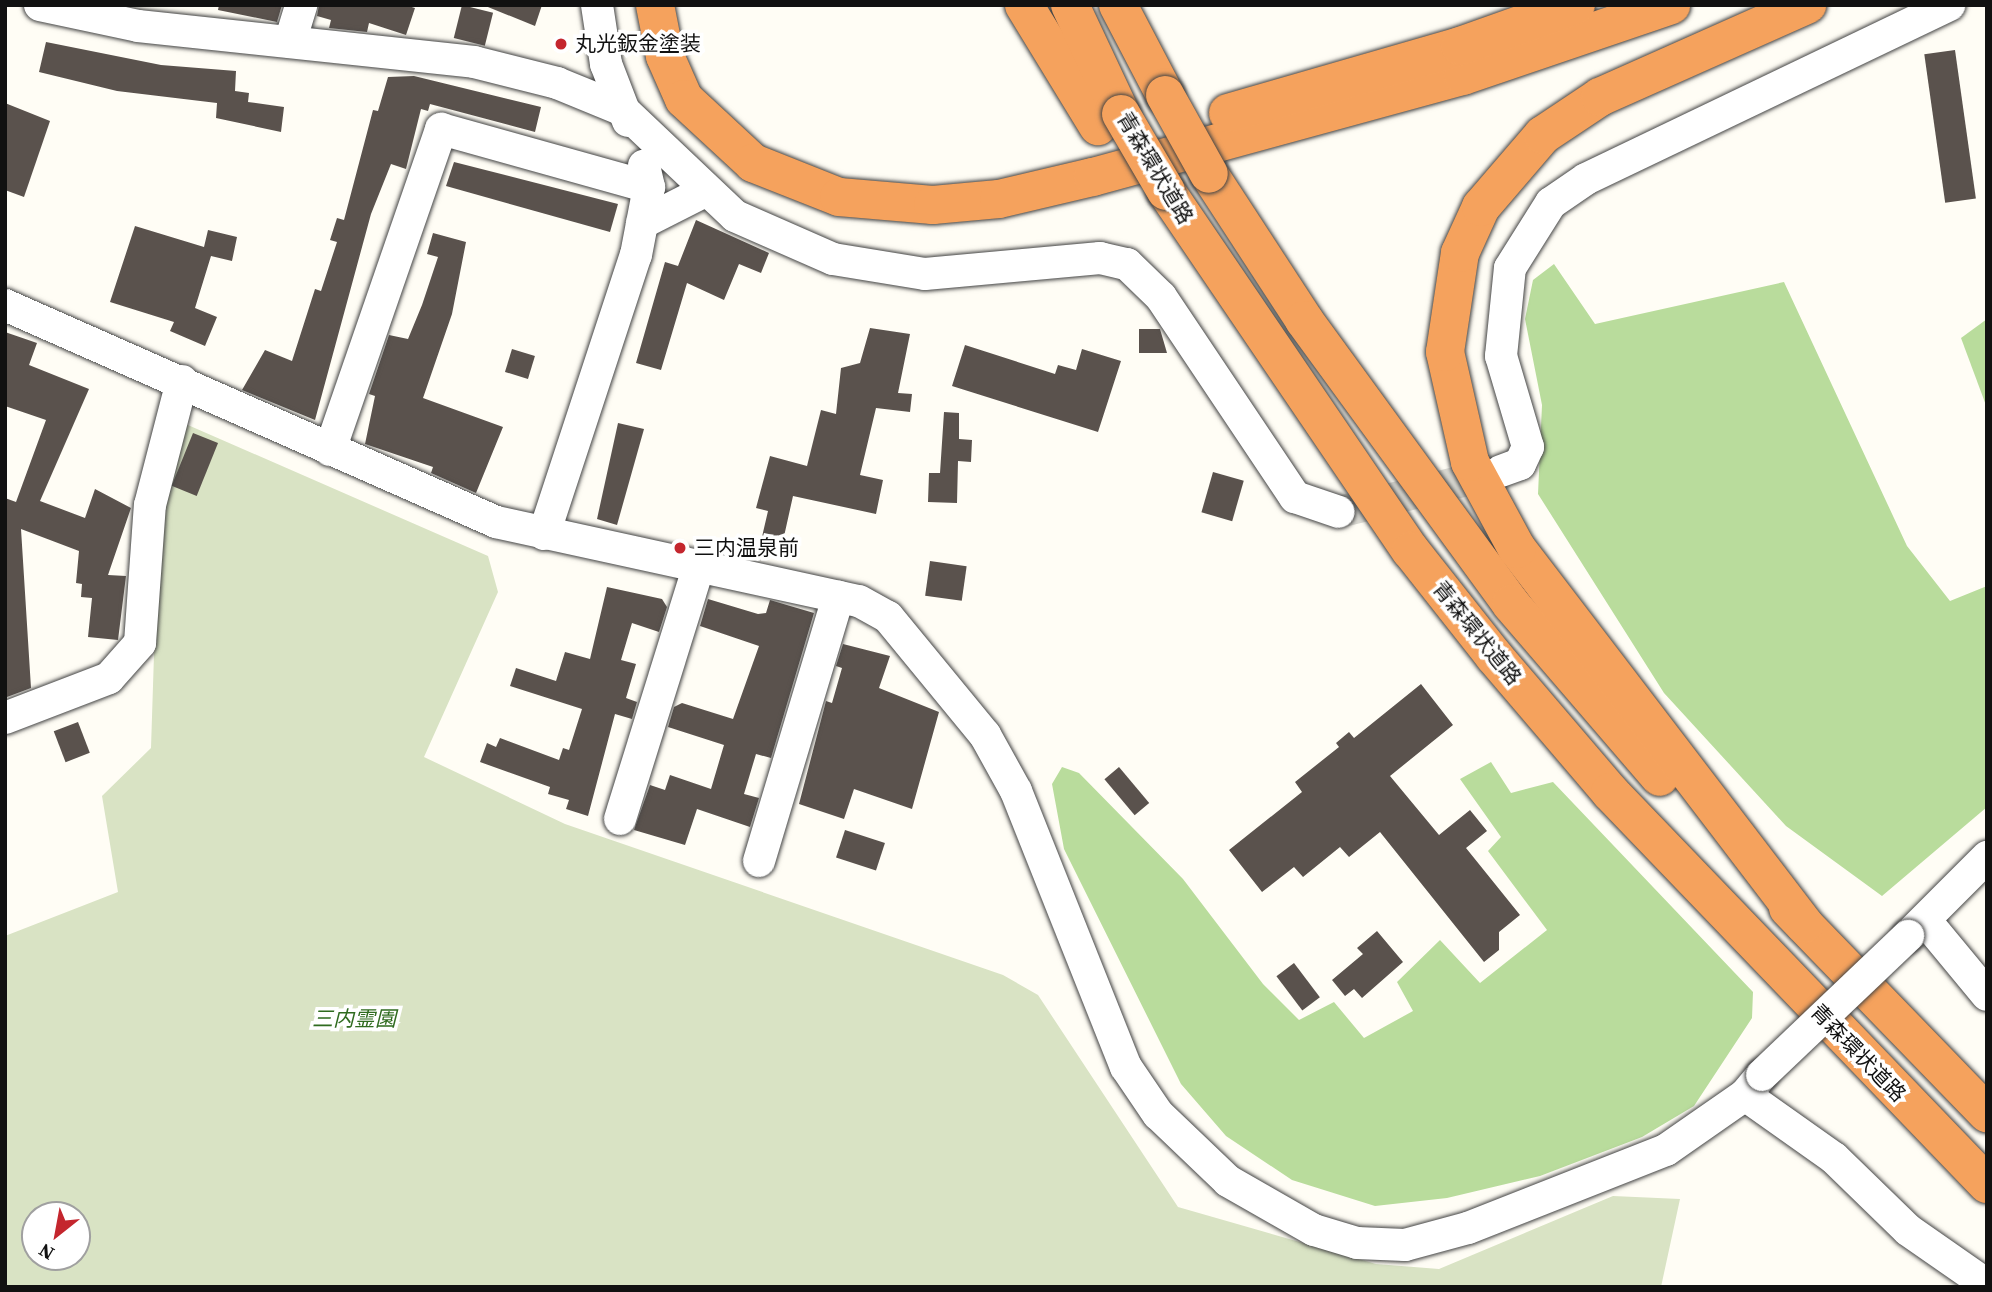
<!DOCTYPE html>
<html>
<head>
<meta charset="utf-8">
<style>
  body { margin:0 }
  #map { position:relative; width:1992px; height:1292px; overflow:hidden; background:#fffdf5; font-family:"Source Serif 4","Noto Sans JP",serif }
  div>[style] { position:absolute }
  [style*='--x'] { left:calc(var(--x)*1px); top:calc(var(--y)*1px); width:calc(var(--w)*1px); rotate:calc(var(--a)*1deg) }
  .forest>* { inset:0; background:#b9dc9c }
  .cemetery>* { inset:0; background:#d9e3c4 }
  .building>* { inset:0; background:#5a524d; transform-origin:0 0 }
  .minor-tunnel>* { height:32px; margin-top:-16px; transform-origin:0; background:repeating-linear-gradient(90deg,#dbdad3 0 32px,transparent 0 48px) }
  .roads { filter:drop-shadow(0 0 2px #444) drop-shadow(0 0 2px #444) }
  .minor>* { height:32px; margin:-16px; padding:0 16px; transform-origin:16px; border-radius:16px; background:#fff }
  .highway>* { height:38px; margin:-19px; padding:0 19px; transform-origin:19px; border-radius:19px; background:#f5a25d }
  .bridges { filter:drop-shadow(0 0 2px #444) drop-shadow(0 0 2px #444) }
  .minor-bridge>* { height:32px; margin:-16px; padding:0 16px; transform-origin:16px; border-radius:16px; background:#fff }
  .highway-bridge>* { height:38px; margin:-19px; padding:0 19px; transform-origin:19px; border-radius:19px; background:#f5a25d }
  .dots>* { width:19px; height:19px; translate:-50% -50%; box-sizing:border-box; border:4px solid #fff; border-radius:50% }
  span { translate:-50% -50%; white-space:nowrap; text-align:center; line-height:1.15; -webkit-text-stroke:7px #fff; paint-order:stroke }
  .poi-label { font-size:21px; color:#111 }
  .left { translate:0 -50%; text-align:left }
  .street-label { font-size:21px; color:#111 }
  .park-label { font-size:21px; color:#2f6b1f; font-style:italic }
  .frame { position:absolute; inset:0; border:7px solid #111; pointer-events:none }
  .north { position:absolute; left:21px; top:1201px; width:70px; height:70px; box-sizing:border-box; background:#fff; border:2px solid #a0a0a0; border-radius:50%; rotate:211deg; font-size:19px; font-weight:700; line-height:28px; text-align:center; color:#111 }
  .north::after { content:''; display:block; margin:auto; width:24px; height:32px; background:#c4262e; clip-path:polygon(50% 0,100% 100%,50% 72%,0 100%) }
</style>
</head>
<body>
<div id="map">
  <div class="forest">
    <i style="clip-path:polygon(1554px 264px,1595px 324px,1784px 282px,1907px 546px,1950px 601px,1987px 586px,1987px 807px,1882px 896px,1786px 826px,1664px 693px,1538px 494px,1542px 405px,1525px 319px,1533px 280px)"></i>
    <i style="clip-path:polygon(1987px 319px,1987px 408px,1961px 338px)"></i>
    <i style="clip-path:polygon(1491px 762px,1511px 793px,1553px 782px,1753px 992px,1752px 1018px,1694px 1106px,1642px 1137px,1540px 1176px,1447px 1198px,1375px 1206px,1292px 1180px,1226px 1136px,1181px 1084px,1064px 849px,1052px 784px,1062px 767px,1079px 773px,1183px 879px,1263px 984px,1299px 1020px,1334px 1002px,1364px 1038px,1413px 1011px,1397px 982px,1440px 940px,1480px 983px,1547px 930px,1488px 851px,1501px 837px,1460px 779px)"></i>
  </div>
  <div class="cemetery">
    <i style="clip-path:polygon(evenodd,181px 422px,488px 556px,498px 592px,424px 757px,565px 824px,1003px 975px,1038px 995px,1178px 1207px,1376px 1264px,1439px 1269px,1613px 1196px,1680px 1199px,1661px 1287px,5px 1287px,5px 936px,118px 892px,102px 796px,151px 748px,159px 499px,181px 422px,35px 1215px,77px 1215px,77px 1257px,35px 1257px,35px 1215px)"></i>
  </div>
  <div class="building">
    <i style="clip-path:polygon(219px 5px,282px 5px,277px 22px,218px 10px)"></i>
    <i style="clip-path:polygon(319px 5px,405px 5px,415px 8px,406px 35px,369px 23px,367px 32px,329px 28px,331px 20px,317px 16px)"></i>
    <i style="left:462px;top:5px;width:32px;height:34px;rotate:14deg"></i>
    <i style="clip-path:polygon(483px 5px,542px 5px,535px 26px)"></i>
    <i style="clip-path:polygon(46px 42px,161px 65px,236px 71px,235px 91px,249px 93px,248px 102px,284px 107px,281px 132px,216px 118px,217px 103px,117px 91px,39px 72px)"></i>
    <i style="left:1955px;top:50px;width:150px;height:31px;rotate:82deg"></i>
    <i style="clip-path:polygon(414px 76px,541px 107px,535px 132px,430px 104px,428px 111px,421px 109px,406px 169px,391px 164px,371px 214px,315px 420px,242px 390px,265px 350px,292px 361px,315px 289px,321px 291px,337px 242px,330px 240px,337px 218px,344px 220px,373px 110px,378px 111px,388px 77px)"></i>
    <i style="clip-path:polygon(5px 103px,50px 121px,24px 197px,5px 190px)"></i>
    <i style="clip-path:polygon(454px 162px,618px 204px,610px 232px,446px 186px)"></i>
    <i style="clip-path:polygon(696px 220px,769px 253px,761px 273px,739px 264px,724px 300px,687px 283px,661px 370px,636px 363px,665px 262px,678px 266px)"></i>
    <i style="clip-path:polygon(135px 226px,204px 247px,208px 230px,237px 237px,232px 261px,211px 256px,195px 308px,217px 317px,205px 346px,170px 331px,174px 322px,110px 302px)"></i>
    <i style="clip-path:polygon(433px 233px,466px 242px,452px 314px,423px 398px,503px 427px,476px 493px,431px 473px,433px 467px,365px 444px,375px 396px,369px 394px,389px 335px,408px 339px,422px 305px,438px 257px,427px 254px)"></i>
    <i style="clip-path:polygon(870px 328px,910px 334px,898px 393px,912px 394px,910px 412px,876px 408px,860px 475px,883px 480px,876px 514px,793px 496px,779px 559px,758px 554px,768px 511px,756px 508px,770px 456px,807px 466px,821px 410px,836px 414px,841px 368px,860px 363px)"></i>
    <i style="clip-path:polygon(1139px 329px,1160px 329px,1167px 353px,1139px 353px)"></i>
    <i style="clip-path:polygon(5px 332px,37px 343px,29px 365px,89px 389px,40px 501px,85px 518px,95px 489px,131px 508px,108px 575px,126px 576px,118px 640px,88px 637px,92px 598px,81px 597px,82px 584px,76px 583px,79px 551px,21px 529px,31px 688px,7px 697px,5px 498px,16px 502px,46px 420px,5px 406px)"></i>
    <i style="clip-path:polygon(965px 345px,1055px 374px,1058px 365px,1076px 370px,1082px 349px,1121px 361px,1098px 432px,952px 386px)"></i>
    <i style="left:512px;top:349px;width:24px;height:24px;rotate:17deg"></i>
    <i style="clip-path:polygon(944px 412px,959px 413px,959px 439px,972px 440px,971px 462px,958px 461px,957px 503px,928px 502px,929px 473px,940px 473px)"></i>
    <i style="clip-path:polygon(618px 423px,644px 429px,617px 525px,597px 519px)"></i>
    <i style="left:193px;top:433px;width:27px;height:57px;rotate:22deg"></i>
    <i style="left:1213px;top:472px;width:32px;height:42px;rotate:16deg"></i>
    <i style="left:930px;top:561px;width:37px;height:35px;rotate:8deg"></i>
    <i style="clip-path:polygon(607px 587px,662px 599px,667px 607px,659px 632px,632px 623px,621px 660px,636px 664px,626px 698px,637px 702px,632px 719px,615px 714px,588px 816px,566px 809px,569px 800px,548px 794px,550px 787px,480px 762px,487px 743px,496px 747px,500px 738px,559px 760px,563px 748px,569px 750px,582px 709px,510px 686px,516px 668px,556px 681px,565px 652px,590px 659px)"></i>
    <i style="clip-path:polygon(708px 599px,758px 614px,766px 613px,770px 600px,814px 613px,771px 758px,756px 754px,744px 794px,759px 798px,750px 827px,697px 809px,685px 845px,634px 830px,650px 785px,665px 790px,670px 775px,711px 789px,724px 745px,668px 727px,674px 707px,682px 703px,733px 719px,759px 646px,700px 626px)"></i>
    <i style="clip-path:polygon(843px 644px,890px 656px,879px 688px,939px 712px,912px 809px,854px 789px,844px 819px,799px 804px,826px 701px,832px 703px,842px 668px,836px 666px)"></i>
    <i style="clip-path:polygon(1421px 684px,1453px 725px,1390px 776px,1439px 835px,1470px 810px,1487px 831px,1466px 848px,1520px 915px,1499px 932px,1499px 950px,1484px 962px,1380px 832px,1349px 857px,1340px 847px,1303px 877px,1294px 867px,1262px 892px,1229px 850px,1302px 792px,1295px 782px,1339px 747px,1336px 743px,1349px 732px,1354px 738px)"></i>
    <i style="left:78px;top:722px;width:33px;height:26px;rotate:69deg"></i>
    <i style="left:1119px;top:767px;width:47px;height:19px;rotate:50deg"></i>
    <i style="left:845px;top:830px;width:42px;height:29px;rotate:18deg"></i>
    <i style="clip-path:polygon(1377px 931px,1403px 962px,1362px 998px,1354px 989px,1345px 996px,1332px 980px,1363px 954px,1357px 948px)"></i>
    <i style="left:1294px;top:963px;width:43px;height:22px;rotate:53deg"></i>
  </div>
  <div class="minor-tunnel">
    <i style="--x:1339;--y:512;--w:165;--a:-14"></i>
  </div>
  <div class="roads">
    <div class="minor">
      <i style="--x:40;--y:5;--w:100;--a:12.1"></i>
      <i style="--x:138;--y:26;--w:338;--a:6.1"></i>
      <i style="--x:474;--y:62;--w:86;--a:14.2"></i>
      <i style="--x:557;--y:83;--w:71;--a:22.2"></i>
      <i style="--x:623;--y:110;--w:154;--a:43.4"></i>
      <i style="--x:735;--y:216;--w:107;--a:23.7"></i>
      <i style="--x:833;--y:259;--w:93;--a:9.3"></i>
      <i style="--x:925;--y:274;--w:176;--a:-5.2"></i>
      <i style="--x:1100;--y:258;--w:28;--a:13"></i>
      <i style="--x:1127;--y:264;--w:47;--a:44.1"></i>
      <i style="--x:1161;--y:297;--w:241;--a:56.2"></i>
      <i style="--x:1295;--y:497;--w:46;--a:18.8"></i>
      <i style="--x:597;--y:5;--w:60;--a:81.3"></i>
      <i style="--x:606;--y:64;--w:61;--a:68.9"></i>
      <i style="--x:290;--y:42;--w:39;--a:-73"></i>
      <i style="--x:642;--y:223;--w:68;--a:-26.9"></i>
      <i style="--x:5;--y:305;--w:537;--a:23.84"></i>
      <i style="--x:496;--y:522;--w:371;--a:12.3"></i>
      <i style="--x:859;--y:601;--w:33;--a:29"></i>
      <i style="--x:888;--y:617;--w:153;--a:50.6"></i>
      <i style="--x:985;--y:735;--w:64;--a:61"></i>
      <i style="--x:1016;--y:791;--w:297;--a:68.3"></i>
      <i style="--x:1126;--y:1067;--w:57;--a:55.8"></i>
      <i style="--x:1158;--y:1114;--w:97;--a:43.7"></i>
      <i style="--x:1228;--y:1181;--w:99;--a:29.7"></i>
      <i style="--x:1314;--y:1230;--w:45;--a:16.8"></i>
      <i style="--x:1357;--y:1243;--w:48;--a:2.4"></i>
      <i style="--x:1405;--y:1245;--w:65;--a:-15.1"></i>
      <i style="--x:1468;--y:1228;--w:213;--a:-21.5"></i>
      <i style="--x:1666;--y:1150;--w:96;--a:-34.8"></i>
      <i style="--x:1745;--y:1095;--w:26;--a:-50"></i>
      <i style="--x:330;--y:450;--w:340;--a:-70.9"></i>
      <i style="--x:441;--y:129;--w:216;--a:15.6"></i>
      <i style="--x:1501;--y:471;--w:20;--a:-20"></i>
      <i style="--x:1520;--y:464;--w:19;--a:-65"></i>
      <i style="--x:1528;--y:447;--w:95;--a:-106.5"></i>
      <i style="--x:1501;--y:356;--w:88;--a:-84.2"></i>
      <i style="--x:1510;--y:268;--w:77;--a:-57.8"></i>
      <i style="--x:1551;--y:203;--w:42;--a:-34.4"></i>
      <i style="--x:1586;--y:179;--w:403;--a:-25.6"></i>
      <i style="--x:544;--y:534;--w:294;--a:-71.8"></i>
      <i style="--x:636;--y:255;--w:69;--a:-79.2"></i>
      <i style="--x:649;--y:187;--w:22;--a:-103"></i>
      <i style="--x:5;--y:718;--w:111;--a:-21"></i>
      <i style="--x:109;--y:678;--w:47;--a:-48.5"></i>
      <i style="--x:140;--y:643;--w:138;--a:-85.9"></i>
      <i style="--x:150;--y:505;--w:128;--a:-75.5"></i>
      <i style="--x:620;--y:819;--w:265;--a:-72.7"></i>
      <i style="--x:759;--y:861;--w:276;--a:-73.3"></i>
      <i style="--x:1925;--y:920;--w:97;--a:50.4"></i>
      <i style="--x:1908;--y:936;--w:112;--a:-45"></i>
      <i style="--x:1745;--y:1095;--w:109;--a:35.3"></i>
      <i style="--x:1834;--y:1158;--w:103;--a:44.2"></i>
      <i style="--x:1908;--y:1230;--w:96;--a:34.8"></i>
    </div>
    <div class="highway">
      <i style="--x:655;--y:5;--w:52;--a:78.9"></i>
      <i style="--x:665;--y:56;--w:47;--a:66.2"></i>
      <i style="--x:684;--y:99;--w:94;--a:42.8"></i>
      <i style="--x:753;--y:163;--w:92;--a:21.6"></i>
      <i style="--x:839;--y:197;--w:94;--a:4.9"></i>
      <i style="--x:933;--y:205;--w:66;--a:-5.2"></i>
      <i style="--x:999;--y:199;--w:97;--a:-13.2"></i>
      <i style="--x:1093;--y:177;--w:384;--a:-15.3"></i>
      <i style="--x:1463;--y:76;--w:220;--a:-18.8"></i>
      <i style="--x:1024;--y:5;--w:142;--a:58.6"></i>
      <i style="--x:1070;--y:5;--w:120;--a:64.9"></i>
      <i style="--x:1118;--y:5;--w:102;--a:62.4"></i>
      <i style="--x:1228;--y:113;--w:241;--a:-16.1"></i>
      <i style="--x:1460;--y:46;--w:123;--a:-19.5"></i>
      <i style="--x:1209;--y:174;--w:174;--a:56.9"></i>
      <i style="--x:1304;--y:320;--w:351;--a:53.9"></i>
      <i style="--x:1511;--y:604;--w:228;--a:49.3"></i>
      <i style="--x:1166;--y:191;--w:435;--a:55.8"></i>
      <i style="--x:1411;--y:551;--w:134;--a:51.7"></i>
      <i style="--x:1494;--y:656;--w:179;--a:49.5"></i>
      <i style="--x:1610;--y:792;--w:544;--a:46.12"></i>
      <i style="--x:1788;--y:908;--w:286;--a:45.9"></i>
      <i style="--x:1804;--y:924;--w:472;--a:-127.4"></i>
      <i style="--x:1517;--y:549;--w:99;--a:-118.4"></i>
      <i style="--x:1470;--y:462;--w:113;--a:-102.8"></i>
      <i style="--x:1445;--y:352;--w:100;--a:-81.4"></i>
      <i style="--x:1460;--y:253;--w:51;--a:-65.5"></i>
      <i style="--x:1481;--y:207;--w:95;--a:-49.3"></i>
      <i style="--x:1543;--y:135;--w:69;--a:-33.7"></i>
      <i style="--x:1600;--y:97;--w:227;--a:-24"></i>
    </div>
  </div>
  <div class="bridges">
    <div class="minor-bridge">
      <i style="--x:1762;--y:1075;--w:202;--a:-43.6"></i>
    </div>
    <div class="highway-bridge">
      <i style="--x:1165;--y:95;--w:90;--a:60.9"></i>
      <i style="--x:1121;--y:114;--w:89;--a:59.7"></i>
    </div>
  </div>
  <div class="dots">
    <i style="left:561px;top:44px;background:#c4262e"></i>
    <i style="left:680px;top:548px;background:#c4262e"></i>
  </div>
  <div class="poi-label">
    <span class="left" style="left:575px;top:44px">丸光鈑金塗装</span>
    <span class="left" style="left:694px;top:548px">三内温泉前</span>
  </div>
  <div class="street-label">
    <span style="left:1155px;top:168px;rotate:59deg">青森環状道路</span>
    <span style="left:1477px;top:633px;rotate:51deg">青森環状道路</span>
    <span style="left:1858px;top:1053px;rotate:46deg">青森環状道路</span>
  </div>
  <div class="park-label">
    <span style="left:354px;top:1019px">三内霊園</span>
  </div>
  <div class="frame"></div>
  <div class="north">N</div>
</div>
</body>
</html>
